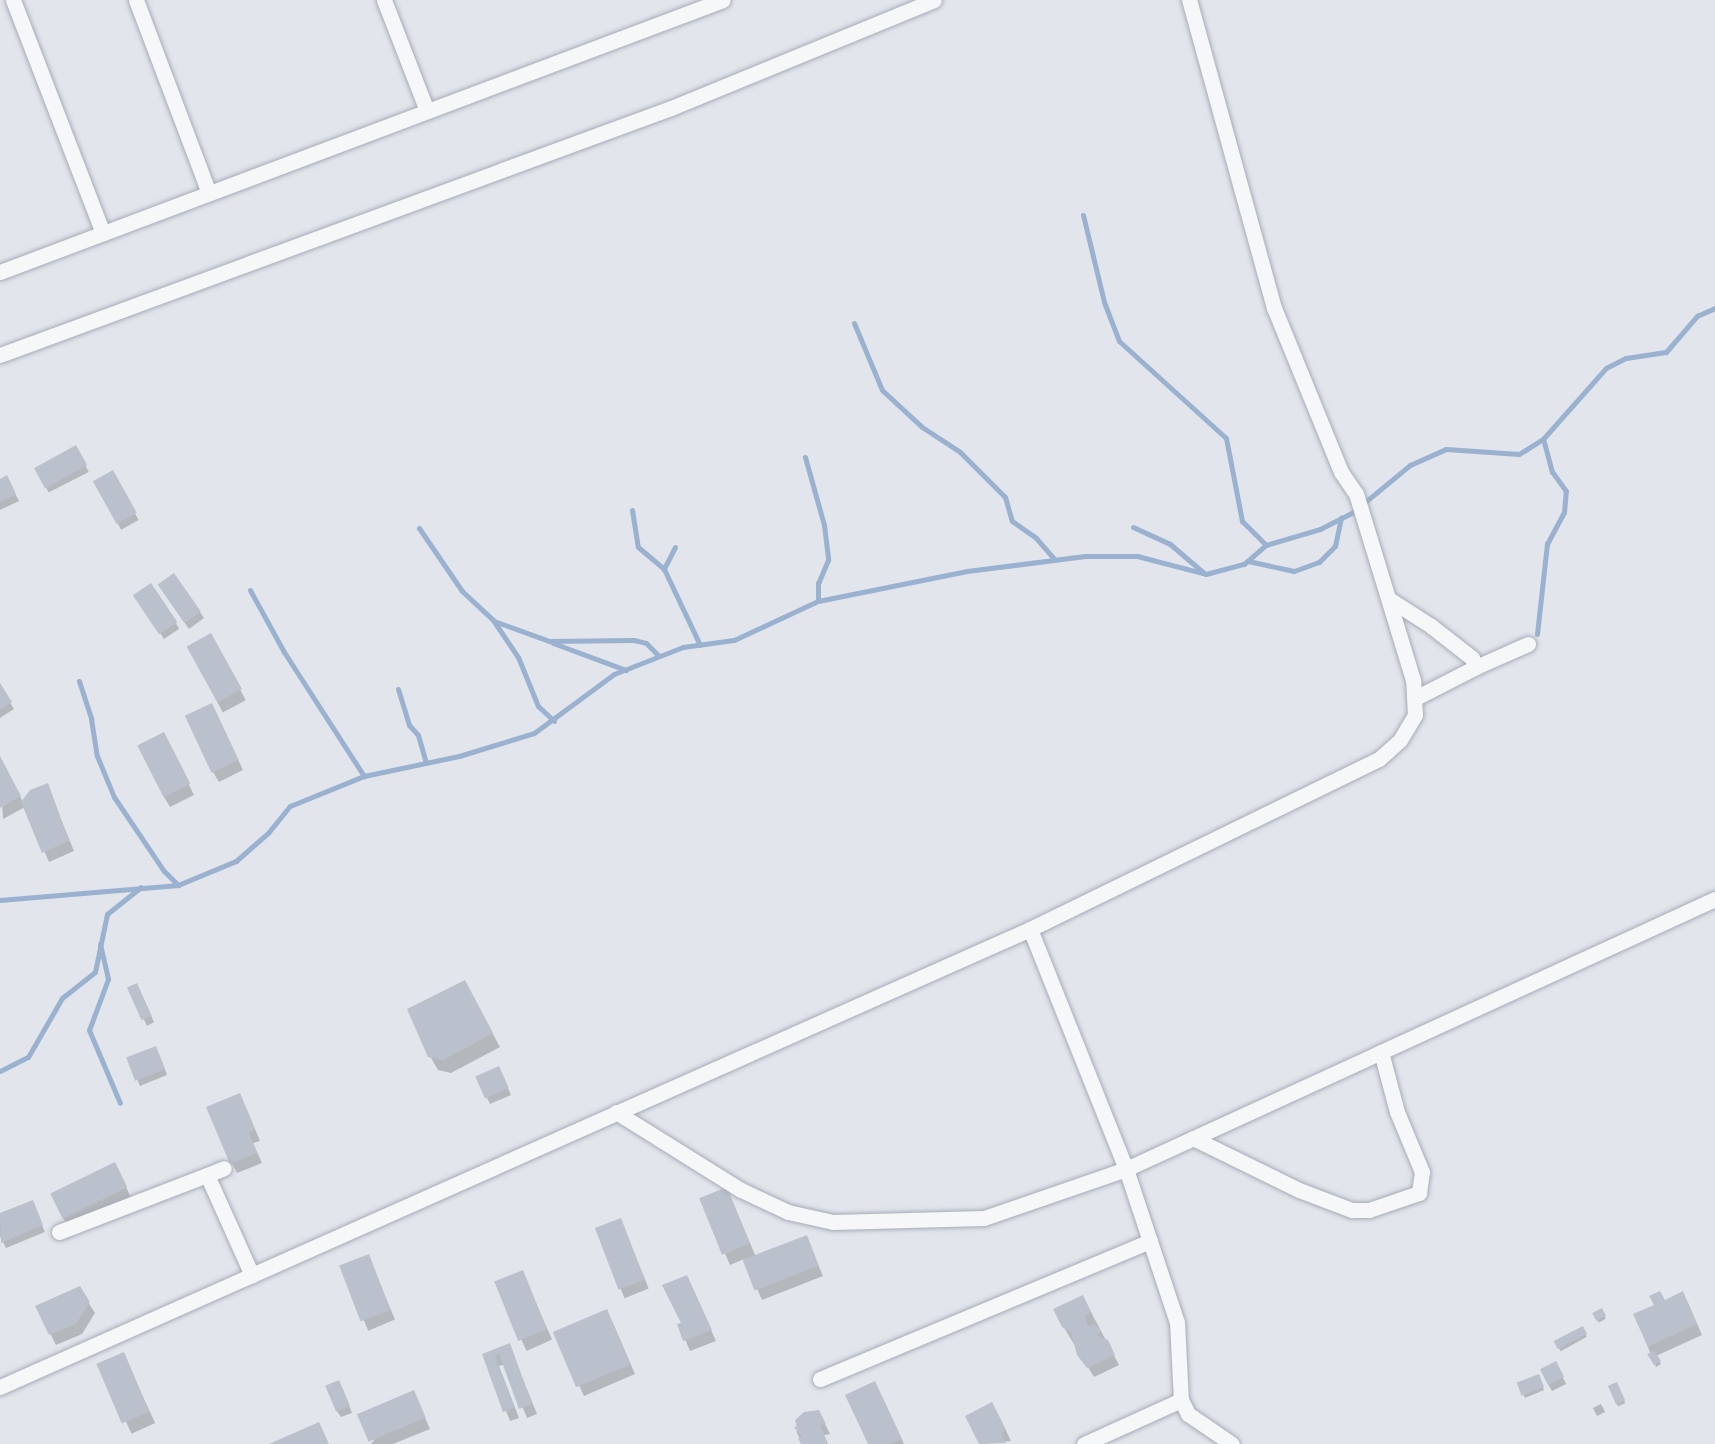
<!DOCTYPE html>
<html>
<head>
<meta charset="utf-8">
<style>
  body { margin:0 }
  #map { position:relative; width:1715px; height:1444px; overflow:hidden; background:#e2e5ec; font-family:"Open Sans",sans-serif }
  div>[style] { position:absolute }
  [style*='--x'] { left:calc(var(--x)*1px); top:calc(var(--y)*1px); width:calc(var(--w)*1px); rotate:calc(var(--a)*1deg) }
  .shadow>* { inset:0; background:#0003; transform-origin:0 0 }
  .stream>* { height:5px; margin:-2.5px; padding:0 2.5px; transform-origin:2.5px; border-radius:2.5px; background:#9ab2cf }
  .building>* { inset:0; background:#bbc1cc; transform-origin:0 0 }
  .roads { filter:drop-shadow(0 0 2px #a6acb7) drop-shadow(0 0 2px #a6acb7) }
  .street>* { height:15px; margin:-7.5px; padding:0 7.5px; transform-origin:7.5px; border-radius:7.5px; background:#f5f7f9 }
  span { translate:-50% -50%; white-space:nowrap; text-align:center; line-height:1.15; -webkit-text-stroke:4.5px #f2f5f9; paint-order:stroke }
</style>
</head>
<body>
<div id="map">
  <div class="shadow">
    <i style="left:76px;top:447px;width:28px;height:45px;rotate:63deg"></i>
    <i style="left:112px;top:472px;width:55px;height:20px;rotate:61deg"></i>
    <i style="clip-path:polygon(0 481px,10px 484px,19px 501px,0 510px)"></i>
    <i style="clip-path:polygon(174px 575px,204px 618px,189px 629px,163px 592px)"></i>
    <i style="clip-path:polygon(139px 602px,176px 623px,179px 629px,164px 639px)"></i>
    <i style="left:211px;top:635px;width:74px;height:26px;rotate:62deg"></i>
    <i style="clip-path:polygon(0 686px,14px 709px,0 718px)"></i>
    <i style="clip-path:polygon(217px 715px,243px 770px,219px 782px,213px 772px)"></i>
    <i style="clip-path:polygon(169px 744px,194px 795px,170px 807px,164px 797px)"></i>
    <i style="clip-path:polygon(0 758px,23px 802px,47px 785px,74px 851px,49px 862px,25px 807px,3px 819px)"></i>
    <i style="clip-path:polygon(129px 988px,140px 991px,154px 1022px,147px 1026px)"></i>
    <i style="clip-path:polygon(472px 996px,500px 1047px,451px 1073px,438px 1070px,430px 1056px)"></i>
    <i style="clip-path:polygon(159px 1054px,167px 1075px,140px 1086px,128px 1058px)"></i>
    <i style="clip-path:polygon(502px 1074px,511px 1095px,490px 1104px,477px 1077px)"></i>
    <i style="clip-path:polygon(245px 1105px,260px 1141px,253px 1143px,262px 1163px,237px 1173px,232px 1163px)"></i>
    <i style="clip-path:polygon(115px 1163px,131px 1198px,68px 1226px,62px 1216px)"></i>
    <i style="clip-path:polygon(727px 1189px,756px 1257px,806px 1237px,823px 1276px,762px 1300px,744px 1259px,730px 1265px,702px 1200px)"></i>
    <i style="clip-path:polygon(32px 1202px,45px 1232px,6px 1248px,0 1236px,0 1215px)"></i>
    <i style="left:621px;top:1220px;width:74px;height:26px;rotate:68deg"></i>
    <i style="left:368px;top:1256px;width:69px;height:29px;rotate:67deg"></i>
    <i style="left:522px;top:1272px;width:74px;height:28px;rotate:66deg"></i>
    <i style="clip-path:polygon(687px 1277px,716px 1341px,690px 1351px,679px 1325px,683px 1323px)"></i>
    <i style="clip-path:polygon(79px 1288px,95px 1313px,82px 1334px,56px 1345px,37px 1307px)"></i>
    <i style="clip-path:polygon(1083px 1297px,1119px 1365px,1094px 1377px,1063px 1326px)"></i>
    <i style="clip-path:polygon(1665px 1301px,1688px 1303px,1702px 1335px,1656px 1356px,1661px 1364px,1656px 1367px,1635px 1315px)"></i>
    <i style="left:1601px;top:1310px;width:10px;height:8px;rotate:61deg"></i>
    <i style="clip-path:polygon(612px 1321px,635px 1374px,584px 1396px,555px 1333px)"></i>
    <i style="left:1582px;top:1328px;width:10px;height:30px;rotate:61deg"></i>
    <i style="clip-path:polygon(509px 1345px,537px 1414px,527px 1418px,505px 1364px,499px 1366px,519px 1418px,510px 1421px,484px 1355px)"></i>
    <i style="left:123px;top:1354px;width:76px;height:26px;rotate:65deg"></i>
    <i style="clip-path:polygon(1559px 1369px,1566px 1384px,1552px 1391px,1548px 1384px)"></i>
    <i style="clip-path:polygon(1540px 1379px,1544px 1390px,1525px 1398px,1519px 1384px)"></i>
    <i style="left:1617px;top:1384px;width:21px;height:8px;rotate:67deg"></i>
    <i style="clip-path:polygon(342px 1388px,352px 1413px,341px 1417px,337px 1411px)"></i>
    <i style="clip-path:polygon(413px 1391px,430px 1429px,393px 1444px,371px 1444px)"></i>
    <i style="clip-path:polygon(880px 1393px,904px 1444px,870px 1444px)"></i>
    <i style="left:1601px;top:1404px;width:9px;height:9px;rotate:63deg"></i>
    <i style="clip-path:polygon(998px 1414px,1011px 1441px,981px 1444px,967px 1416px)"></i>
    <i style="clip-path:polygon(796px 1420px,824px 1422px,830px 1434px,824px 1435px,828px 1444px,803px 1444px,797px 1433px)"></i>
  </div>
  <div class="stream">
    <i style="--x:1083;--y:215;--w:89;--a:76.4"></i>
    <i style="--x:1104;--y:302;--w:42;--a:69"></i>
    <i style="--x:1119;--y:341;--w:144;--a:42.2"></i>
    <i style="--x:1226;--y:438;--w:85;--a:79.1"></i>
    <i style="--x:1242;--y:521;--w:34;--a:45"></i>
    <i style="--x:854;--y:323;--w:73;--a:67.3"></i>
    <i style="--x:882;--y:390;--w:54;--a:42.8"></i>
    <i style="--x:922;--y:427;--w:45;--a:33.3"></i>
    <i style="--x:960;--y:452;--w:64;--a:45"></i>
    <i style="--x:1005;--y:497;--w:25;--a:74"></i>
    <i style="--x:1012;--y:521;--w:29;--a:35"></i>
    <i style="--x:1036;--y:538;--w:29;--a:49"></i>
    <i style="--x:805;--y:457;--w:71;--a:74.4"></i>
    <i style="--x:824;--y:525;--w:35;--a:83"></i>
    <i style="--x:828;--y:560;--w:25;--a:113"></i>
    <i style="--x:818;--y:583;--w:18;--a:90"></i>
    <i style="--x:632;--y:510;--w:37;--a:81"></i>
    <i style="--x:638;--y:547;--w:34;--a:40"></i>
    <i style="--x:1133;--y:527;--w:41;--a:24.7"></i>
    <i style="--x:1170;--y:544;--w:45;--a:40.5"></i>
    <i style="--x:419;--y:528;--w:76;--a:55.7"></i>
    <i style="--x:462;--y:591;--w:42;--a:43.1"></i>
    <i style="--x:493;--y:620;--w:45;--a:56"></i>
    <i style="--x:518;--y:657;--w:53;--a:67.8"></i>
    <i style="--x:538;--y:706;--w:22;--a:43"></i>
    <i style="--x:675;--y:547;--w:25;--a:117"></i>
    <i style="--x:664;--y:569;--w:84;--a:64.7"></i>
    <i style="--x:1248;--y:561;--w:47;--a:12.3"></i>
    <i style="--x:1294;--y:571;--w:27;--a:-20"></i>
    <i style="--x:1319;--y:562;--w:23;--a:-45"></i>
    <i style="--x:1335;--y:546;--w:29;--a:-78"></i>
    <i style="--x:250;--y:590;--w:71;--a:61.3"></i>
    <i style="--x:284;--y:652;--w:148;--a:57.2"></i>
    <i style="--x:494;--y:621;--w:59;--a:20"></i>
    <i style="--x:549;--y:641;--w:85;--a:-0.7"></i>
    <i style="--x:634;--y:640;--w:12;--a:14"></i>
    <i style="--x:646;--y:643;--w:18;--a:45"></i>
    <i style="--x:1537;--y:634;--w:91;--a:-83.7"></i>
    <i style="--x:1547;--y:544;--w:36;--a:-62"></i>
    <i style="--x:1564;--y:512;--w:21;--a:-85"></i>
    <i style="--x:1566;--y:491;--w:24;--a:-126"></i>
    <i style="--x:1552;--y:472;--w:34;--a:-105"></i>
    <i style="--x:553;--y:643;--w:78;--a:20.3"></i>
    <i style="--x:79;--y:681;--w:40;--a:72"></i>
    <i style="--x:91;--y:719;--w:37;--a:81"></i>
    <i style="--x:97;--y:756;--w:44;--a:67.5"></i>
    <i style="--x:114;--y:797;--w:89;--a:56"></i>
    <i style="--x:164;--y:871;--w:20;--a:45"></i>
    <i style="--x:398;--y:689;--w:38;--a:73"></i>
    <i style="--x:409;--y:725;--w:13;--a:48"></i>
    <i style="--x:418;--y:735;--w:29;--a:74"></i>
    <i style="--x:0;--y:900;--w:179;--a:-4.8"></i>
    <i style="--x:178;--y:885;--w:63;--a:-22.5"></i>
    <i style="--x:236;--y:861;--w:43;--a:-41.2"></i>
    <i style="--x:268;--y:833;--w:35;--a:-51"></i>
    <i style="--x:290;--y:806;--w:80;--a:-22.1"></i>
    <i style="--x:364;--y:776;--w:97;--a:-11.9"></i>
    <i style="--x:459;--y:756;--w:78;--a:-17"></i>
    <i style="--x:534;--y:733;--w:99;--a:-36.4"></i>
    <i style="--x:614;--y:674;--w:74;--a:-21.4"></i>
    <i style="--x:683;--y:647;--w:51;--a:-7.8"></i>
    <i style="--x:734;--y:640;--w:93;--a:-24.9"></i>
    <i style="--x:818;--y:601;--w:152;--a:-11.4"></i>
    <i style="--x:967;--y:571;--w:119;--a:-7.2"></i>
    <i style="--x:1085;--y:556;--w:52;--a:0"></i>
    <i style="--x:1137;--y:556;--w:71;--a:14.6"></i>
    <i style="--x:1206;--y:574;--w:39;--a:-15"></i>
    <i style="--x:1244;--y:564;--w:29;--a:-41"></i>
    <i style="--x:1266;--y:545;--w:56;--a:-16.5"></i>
    <i style="--x:1320;--y:529;--w:37;--a:-27"></i>
    <i style="--x:1353;--y:512;--w:74;--a:-39.5"></i>
    <i style="--x:1410;--y:465;--w:39;--a:-24"></i>
    <i style="--x:1446;--y:449;--w:73;--a:3.9"></i>
    <i style="--x:1519;--y:454;--w:28;--a:-32"></i>
    <i style="--x:1543;--y:439;--w:95;--a:-48.4"></i>
    <i style="--x:1606;--y:368;--w:22;--a:-27"></i>
    <i style="--x:1626;--y:358;--w:40;--a:-8.5"></i>
    <i style="--x:1666;--y:352;--w:48;--a:-49.3"></i>
    <i style="--x:1697;--y:316;--w:20;--a:-24"></i>
    <i style="--x:100;--y:944;--w:36;--a:77"></i>
    <i style="--x:108;--y:979;--w:54;--a:110.4"></i>
    <i style="--x:89;--y:1030;--w:79;--a:67"></i>
    <i style="--x:0;--y:1071;--w:31;--a:-27"></i>
    <i style="--x:28;--y:1057;--w:68;--a:-60"></i>
    <i style="--x:62;--y:998;--w:42;--a:-38.2"></i>
    <i style="--x:95;--y:972;--w:59;--a:-78.3"></i>
    <i style="--x:107;--y:914;--w:43;--a:-38.5"></i>
  </div>
  <div class="building">
    <i style="left:76px;top:445px;width:23px;height:48px;rotate:61deg"></i>
    <i style="left:113px;top:470px;width:49px;height:23px;rotate:61deg"></i>
    <i style="clip-path:polygon(7px 475px,16px 494px,0 502px,0 479px)"></i>
    <i style="left:174px;top:573px;width:47px;height:20px;rotate:55deg"></i>
    <i style="left:151px;top:583px;width:47px;height:22px;rotate:56deg"></i>
    <i style="left:211px;top:633px;width:64px;height:28px;rotate:61deg"></i>
    <i style="clip-path:polygon(0 683px,12px 702px,0 710px)"></i>
    <i style="left:212px;top:703px;width:63px;height:30px;rotate:65deg"></i>
    <i style="left:164px;top:732px;width:58px;height:30px;rotate:63deg"></i>
    <i style="clip-path:polygon(0 756px,21px 796px,0 808px)"></i>
    <i style="clip-path:polygon(48px 783px,69px 841px,42px 853px,21px 802px,30px 790px)"></i>
    <i style="clip-path:polygon(465px 980px,493px 1033px,443px 1060px,428px 1057px,407px 1009px)"></i>
    <i style="left:137px;top:983px;width:36px;height:11px;rotate:66deg"></i>
    <i style="left:156px;top:1046px;width:25px;height:32px;rotate:69deg"></i>
    <i style="left:499px;top:1066px;width:24px;height:26px;rotate:66deg"></i>
    <i style="clip-path:polygon(240px 1093px,255px 1130px,249px 1133px,257px 1153px,230px 1164px,206px 1107px)"></i>
    <i style="left:115px;top:1162px;width:28px;height:72px;rotate:64deg"></i>
    <i style="left:727px;top:1187px;width:61px;height:30px;rotate:68deg"></i>
    <i style="clip-path:polygon(33px 1200px,43px 1225px,1px 1243px,0 1213px)"></i>
    <i style="left:621px;top:1218px;width:66px;height:28px;rotate:69deg"></i>
    <i style="left:807px;top:1235px;width:33px;height:69px;rotate:69deg"></i>
    <i style="left:369px;top:1254px;width:60px;height:32px;rotate:69deg"></i>
    <i style="left:523px;top:1270px;width:64px;height:31px;rotate:68deg"></i>
    <i style="clip-path:polygon(687px 1275px,712px 1330px,683px 1341px,677px 1324px,681px 1323px,662px 1285px)"></i>
    <i style="clip-path:polygon(80px 1286px,90px 1302px,76px 1324px,49px 1335px,35px 1306px)"></i>
    <i style="clip-path:polygon(1660px 1291px,1665px 1300px,1683px 1291px,1697px 1324px,1648px 1347px,1633px 1314px,1654px 1305px,1649px 1296px)"></i>
    <i style="clip-path:polygon(1083px 1295px,1091px 1312px,1085px 1316px,1088px 1326px,1095px 1324px,1101px 1331px,1097px 1335px,1108px 1340px,1115px 1355px,1087px 1368px,1077px 1355px,1071px 1332px,1062px 1327px,1053px 1309px)"></i>
    <i style="left:1602px;top:1308px;width:9px;height:11px;rotate:63deg"></i>
    <i style="left:607px;top:1309px;width:60px;height:59px;rotate:67deg"></i>
    <i style="left:1583px;top:1326px;width:9px;height:33px;rotate:63deg"></i>
    <i style="clip-path:polygon(510px 1343px,532px 1404px,519px 1409px,499px 1354px,495px 1356px,514px 1408px,503px 1412px,482px 1354px)"></i>
    <i style="left:1654px;top:1350px;width:13px;height:8px;rotate:58deg"></i>
    <i style="left:124px;top:1352px;width:65px;height:30px;rotate:67deg"></i>
    <i style="left:1556px;top:1361px;width:18px;height:18px;rotate:63deg"></i>
    <i style="left:1539px;top:1374px;width:14px;height:24px;rotate:69deg"></i>
    <i style="left:339px;top:1380px;width:28px;height:15px;rotate:67deg"></i>
    <i style="clip-path:polygon(875px 1381px,902px 1439px,890px 1444px,868px 1444px,845px 1395px)"></i>
    <i style="left:1617px;top:1382px;width:20px;height:10px;rotate:66deg"></i>
    <i style="left:414px;top:1390px;width:30px;height:62px;rotate:67deg"></i>
    <i style="clip-path:polygon(992px 1402px,1006px 1430px,1001px 1433px,1006px 1443px,979px 1444px,965px 1416px)"></i>
    <i style="clip-path:polygon(819px 1410px,826px 1424px,820px 1425px,828px 1444px,801px 1444px,798px 1438px,802px 1437px,794px 1427px,797px 1427px,795px 1420px,804px 1412px)"></i>
    <i style="clip-path:polygon(319px 1422px,329px 1444px,269px 1444px)"></i>
  </div>
  <div class="roads">
    <div class="street">
      <i style="--x:13;--y:0;--w:250;--a:68.9"></i>
      <i style="--x:136;--y:0;--w:206;--a:69.3"></i>
      <i style="--x:384;--y:0;--w:119;--a:68.8"></i>
      <i style="--x:0;--y:272;--w:772;--a:-20.62"></i>
      <i style="--x:0;--y:355;--w:715;--a:-20.21"></i>
      <i style="--x:671;--y:108;--w:284;--a:-22.3"></i>
      <i style="--x:1389;--y:599;--w:50;--a:32.7"></i>
      <i style="--x:1431;--y:626;--w:52;--a:38"></i>
      <i style="--x:1472;--y:658;--w:10;--a:66"></i>
      <i style="--x:1476;--y:667;--w:66;--a:153"></i>
      <i style="--x:1476;--y:667;--w:57;--a:-23.9"></i>
      <i style="--x:1030;--y:929;--w:258;--a:68.2"></i>
      <i style="--x:1126;--y:1169;--w:161;--a:71.6"></i>
      <i style="--x:1177;--y:1322;--w:78;--a:87.1"></i>
      <i style="--x:1181;--y:1400;--w:16;--a:63"></i>
      <i style="--x:1188;--y:1414;--w:53;--a:34.3"></i>
      <i style="--x:616;--y:1112;--w:147;--a:32"></i>
      <i style="--x:741;--y:1190;--w:52;--a:25.1"></i>
      <i style="--x:788;--y:1212;--w:46;--a:12.5"></i>
      <i style="--x:833;--y:1222;--w:151;--a:-1.5"></i>
      <i style="--x:984;--y:1218;--w:150;--a:-19"></i>
      <i style="--x:1126;--y:1169;--w:648;--a:-24.63"></i>
      <i style="--x:1193;--y:1138;--w:118;--a:26.1"></i>
      <i style="--x:1299;--y:1190;--w:57;--a:20.7"></i>
      <i style="--x:1352;--y:1210;--w:17;--a:0"></i>
      <i style="--x:1369;--y:1210;--w:53;--a:-18.8"></i>
      <i style="--x:1419;--y:1193;--w:21;--a:-82"></i>
      <i style="--x:1422;--y:1172;--w:65;--a:-112.6"></i>
      <i style="--x:1397;--y:1112;--w:62;--a:-104.9"></i>
      <i style="--x:207;--y:1175;--w:18;--a:-22"></i>
      <i style="--x:59;--y:1232;--w:159;--a:-21.1"></i>
      <i style="--x:207;--y:1175;--w:110;--a:65.8"></i>
      <i style="--x:820;--y:1379;--w:358;--a:-22.7"></i>
      <i style="--x:0;--y:1387;--w:1127;--a:-23.97"></i>
      <i style="--x:1030;--y:929;--w:388;--a:-26"></i>
      <i style="--x:1379;--y:759;--w:28;--a:-42"></i>
      <i style="--x:1400;--y:740;--w:29;--a:-59"></i>
      <i style="--x:1415;--y:715;--w:35;--a:-93"></i>
      <i style="--x:1413;--y:680;--w:195;--a:-107"></i>
      <i style="--x:1356;--y:494;--w:27;--a:-124"></i>
      <i style="--x:1341;--y:472;--w:177;--a:-112.2"></i>
      <i style="--x:1274;--y:308;--w:320;--a:-105.4"></i>
      <i style="--x:1084;--y:1444;--w:107;--a:-24.4"></i>
    </div>
  </div>
</div>
</body>
</html>
